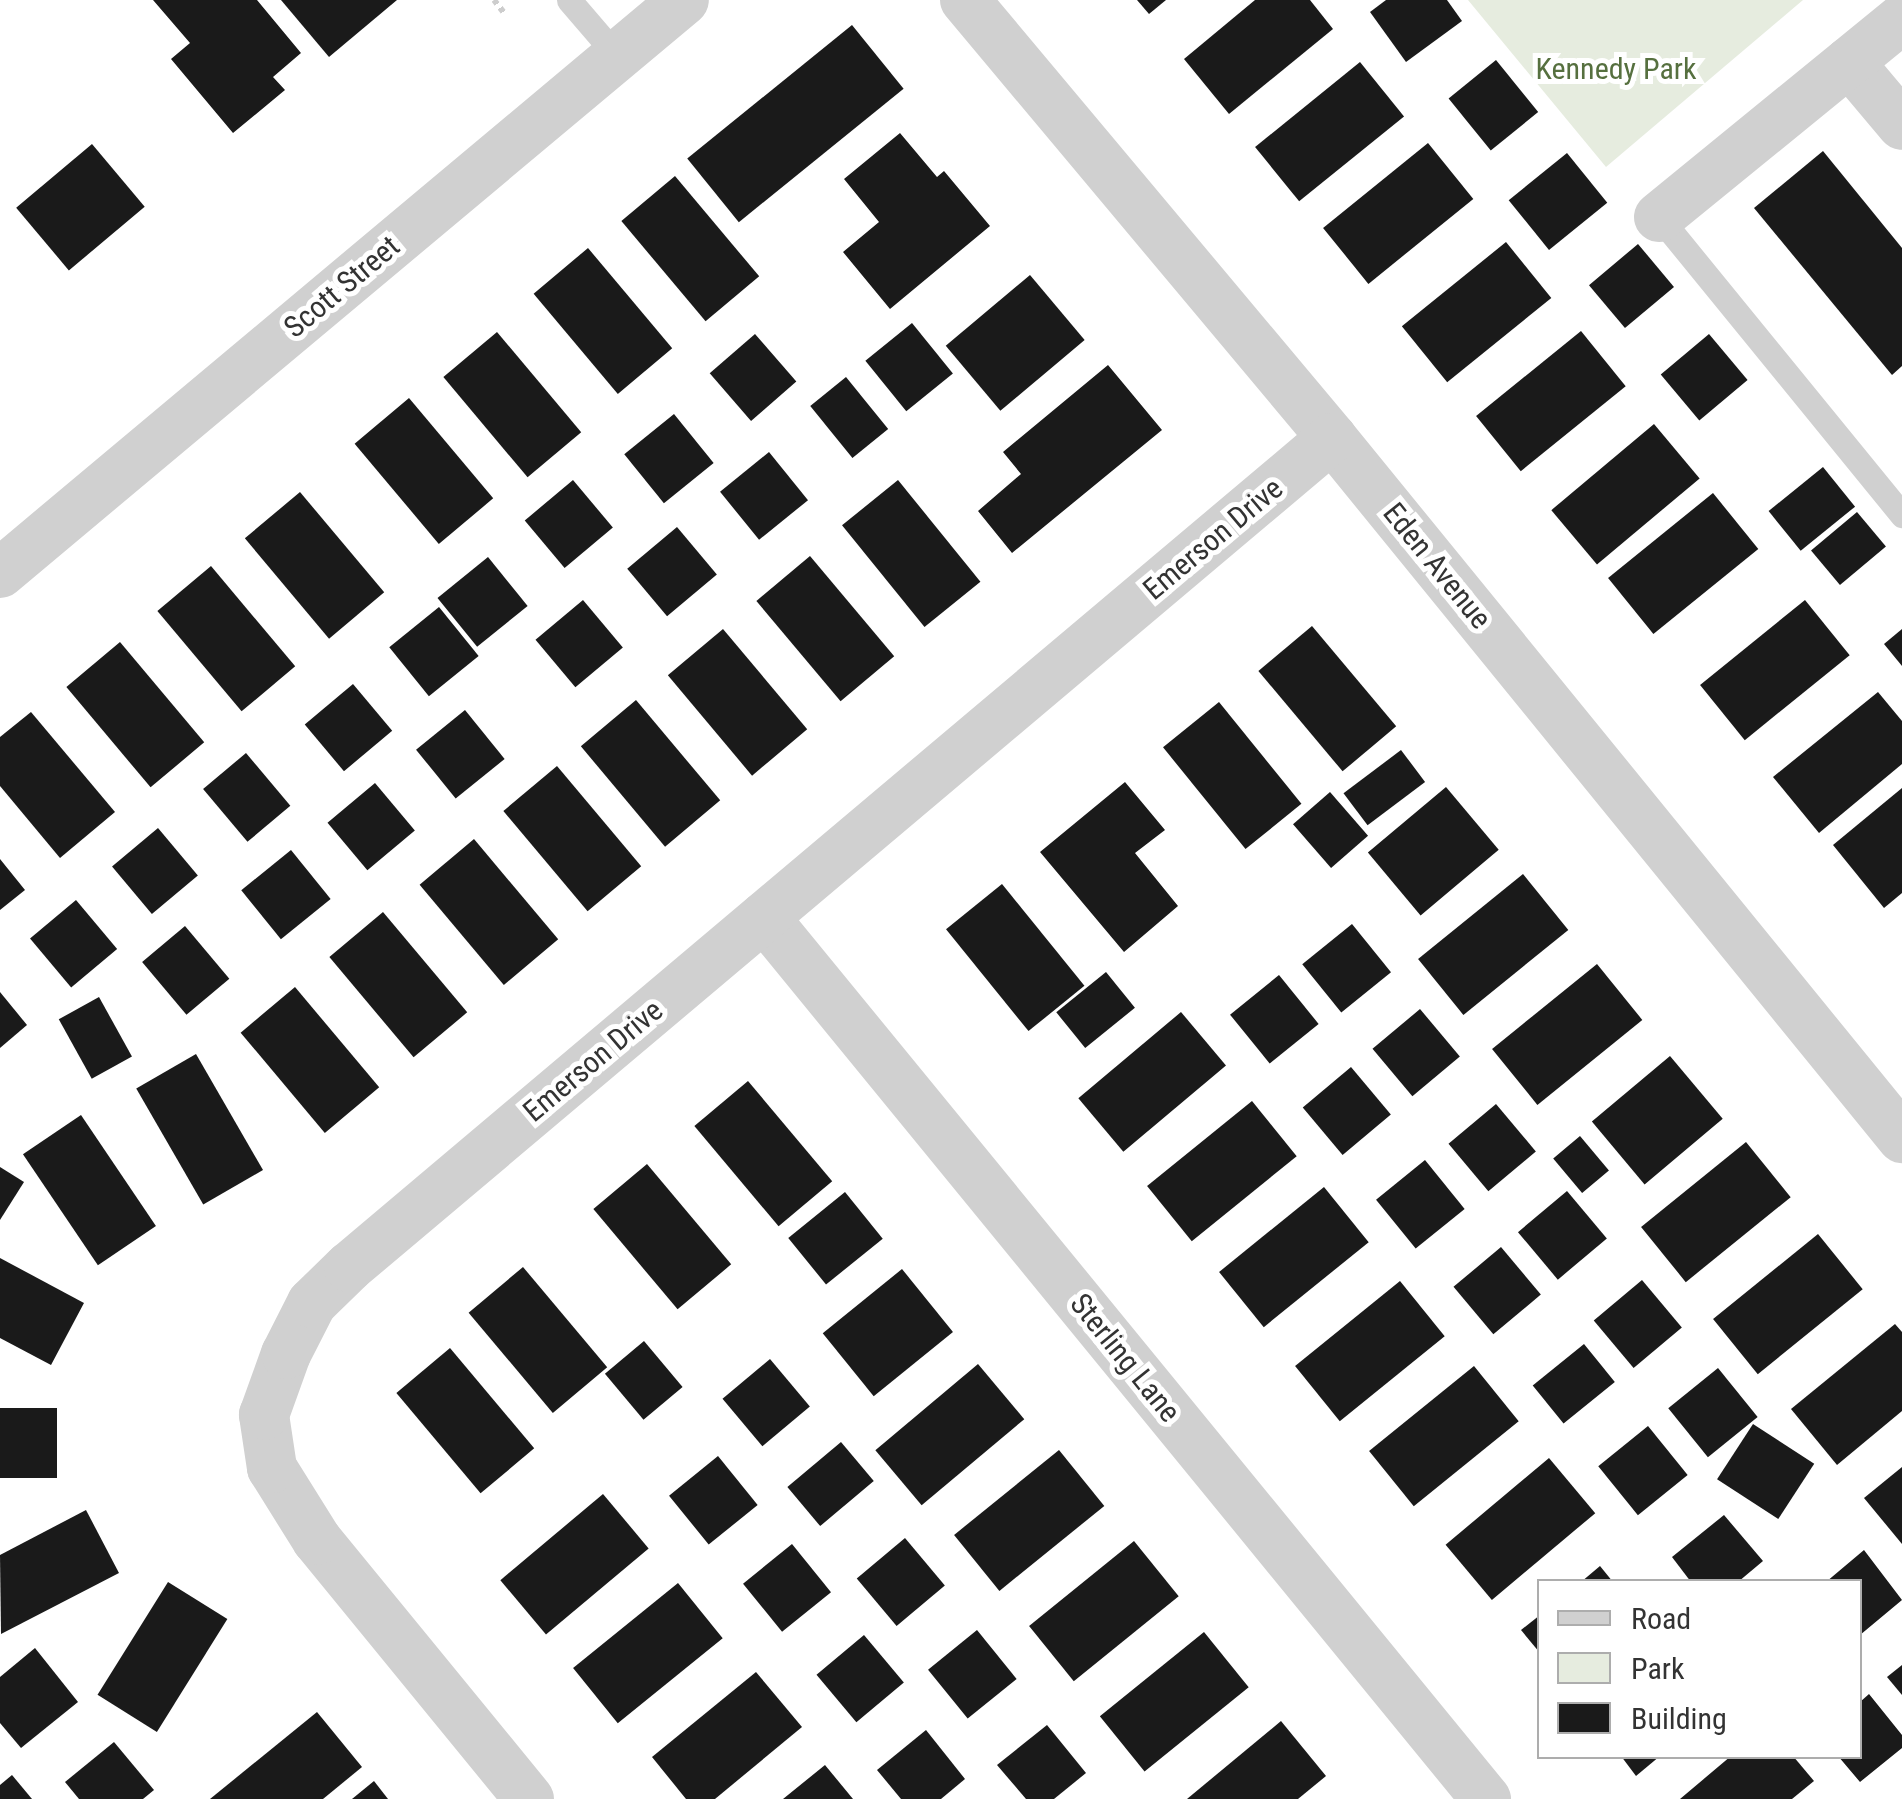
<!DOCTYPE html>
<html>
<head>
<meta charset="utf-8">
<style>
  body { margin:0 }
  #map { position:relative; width:1902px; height:1799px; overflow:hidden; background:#fff; font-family:"Roboto Condensed",sans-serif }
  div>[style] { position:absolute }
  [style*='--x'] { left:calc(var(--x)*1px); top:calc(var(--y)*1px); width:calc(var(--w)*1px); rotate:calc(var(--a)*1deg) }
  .green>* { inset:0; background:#e6ecdf }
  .building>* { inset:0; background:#1a1a1a; transform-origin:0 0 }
  .path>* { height:6px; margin-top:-3px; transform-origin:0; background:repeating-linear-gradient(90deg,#cdcdcd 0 5px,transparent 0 10px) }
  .service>* { height:25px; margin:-12.5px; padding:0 12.5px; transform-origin:12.5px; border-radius:12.5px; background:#d0d0d0 }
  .minor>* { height:50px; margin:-25px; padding:0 25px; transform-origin:25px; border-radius:25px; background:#d0d0d0 }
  span { translate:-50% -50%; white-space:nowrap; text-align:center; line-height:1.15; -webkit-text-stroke:10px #fff; paint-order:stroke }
  .park-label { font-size:30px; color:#56703f }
  .street-label { font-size:30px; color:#333 }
  .legend { position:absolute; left:1537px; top:1579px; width:325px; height:180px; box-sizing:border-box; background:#fff; border:2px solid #adadad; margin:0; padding:12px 18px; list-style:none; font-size:30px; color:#333 }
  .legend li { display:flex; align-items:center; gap:20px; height:50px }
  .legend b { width:50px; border:2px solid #adadad }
</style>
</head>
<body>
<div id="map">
  <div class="green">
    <i style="clip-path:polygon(1468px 0,1803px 0,1606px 167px)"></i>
  </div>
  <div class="building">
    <i style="clip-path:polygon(153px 0,257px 0,301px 53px,273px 77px,285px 90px,233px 133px,171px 59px,190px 43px)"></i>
    <i style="clip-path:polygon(281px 0,397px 0,329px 57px)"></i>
    <i style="clip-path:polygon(1137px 0,1166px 0,1149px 14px)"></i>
    <i style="clip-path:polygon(1255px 0,1310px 0,1333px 29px,1229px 114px,1184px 59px)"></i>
    <i style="clip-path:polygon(1386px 0,1447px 0,1462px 21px,1406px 62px,1370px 12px)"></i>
    <i style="left:852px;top:25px;width:82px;height:212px;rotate:51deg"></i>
    <i style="left:1496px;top:60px;width:67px;height:61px;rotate:51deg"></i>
    <i style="left:1360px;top:62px;width:70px;height:135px;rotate:51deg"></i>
    <i style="clip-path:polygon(900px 133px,937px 177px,944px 171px,990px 226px,890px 309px,843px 252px,879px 222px,844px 179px)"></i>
    <i style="left:1428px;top:143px;width:72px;height:135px;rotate:51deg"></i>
    <i style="left:92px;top:144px;width:82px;height:99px;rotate:50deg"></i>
    <i style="clip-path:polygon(1823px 151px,1902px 248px,1902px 366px,1892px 375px,1754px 208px)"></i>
    <i style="left:1567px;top:153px;width:64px;height:75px;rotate:51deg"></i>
    <i style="left:675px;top:176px;width:131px;height:70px;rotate:50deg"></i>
    <i style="left:1506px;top:242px;width:72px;height:134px;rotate:51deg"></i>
    <i style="left:1638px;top:244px;width:56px;height:64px;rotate:50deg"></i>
    <i style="left:588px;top:248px;width:131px;height:71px;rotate:50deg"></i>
    <i style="left:1030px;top:275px;width:85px;height:110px;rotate:50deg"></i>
    <i style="left:912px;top:323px;width:65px;height:60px;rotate:51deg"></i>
    <i style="left:1581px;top:331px;width:71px;height:135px;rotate:51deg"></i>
    <i style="left:497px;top:332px;width:131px;height:70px;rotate:50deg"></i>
    <i style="left:755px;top:334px;width:63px;height:60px;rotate:49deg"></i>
    <i style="left:1709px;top:334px;width:60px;height:63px;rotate:50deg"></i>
    <i style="clip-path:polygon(1108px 365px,1162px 430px,1012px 553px,978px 511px,1021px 474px,1003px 452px)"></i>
    <i style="left:846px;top:377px;width:67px;height:46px;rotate:51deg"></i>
    <i style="left:409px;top:398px;width:131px;height:71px;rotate:50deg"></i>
    <i style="left:674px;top:414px;width:63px;height:64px;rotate:51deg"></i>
    <i style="left:1654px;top:424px;width:71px;height:134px;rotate:50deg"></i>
    <i style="left:769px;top:452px;width:62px;height:63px;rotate:51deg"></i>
    <i style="left:1823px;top:467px;width:51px;height:70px;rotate:51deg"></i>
    <i style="left:573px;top:480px;width:62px;height:63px;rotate:50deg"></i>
    <i style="left:898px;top:480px;width:131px;height:72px;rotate:51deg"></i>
    <i style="left:300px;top:492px;width:131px;height:72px;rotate:50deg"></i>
    <i style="left:1713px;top:493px;width:72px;height:135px;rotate:51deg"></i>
    <i style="left:1857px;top:512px;width:45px;height:60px;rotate:50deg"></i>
    <i style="left:677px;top:527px;width:62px;height:65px;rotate:50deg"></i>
    <i style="left:810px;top:556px;width:131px;height:70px;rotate:50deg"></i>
    <i style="left:488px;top:557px;width:63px;height:65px;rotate:51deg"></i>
    <i style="left:211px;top:566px;width:131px;height:70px;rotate:50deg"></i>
    <i style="left:583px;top:600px;width:62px;height:62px;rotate:50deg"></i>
    <i style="left:1805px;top:600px;width:71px;height:135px;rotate:51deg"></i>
    <i style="left:439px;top:607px;width:63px;height:64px;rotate:51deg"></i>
    <i style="left:1312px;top:626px;width:131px;height:70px;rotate:50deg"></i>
    <i style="left:723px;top:629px;width:131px;height:72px;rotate:50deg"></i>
    <i style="clip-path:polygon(1902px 629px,1902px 666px,1884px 644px)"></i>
    <i style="left:120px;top:642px;width:131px;height:70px;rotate:50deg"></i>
    <i style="left:353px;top:684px;width:61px;height:63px;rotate:50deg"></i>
    <i style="clip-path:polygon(1878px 692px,1902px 721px,1902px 764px,1819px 833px,1773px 777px)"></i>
    <i style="left:636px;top:700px;width:131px;height:72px;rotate:50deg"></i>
    <i style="left:1219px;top:702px;width:131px;height:72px;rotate:51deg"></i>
    <i style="left:465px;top:710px;width:63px;height:63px;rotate:51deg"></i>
    <i style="clip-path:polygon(31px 712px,115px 812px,60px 858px,0 786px,0 737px)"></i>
    <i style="left:1401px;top:750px;width:40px;height:72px;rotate:53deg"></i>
    <i style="left:246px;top:753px;width:69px;height:56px;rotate:50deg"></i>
    <i style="left:557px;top:766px;width:131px;height:70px;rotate:50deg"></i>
    <i style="clip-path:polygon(1125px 782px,1165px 830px,1135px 853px,1178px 906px,1124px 952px,1040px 852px)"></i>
    <i style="left:375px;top:783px;width:62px;height:62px;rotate:50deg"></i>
    <i style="left:1446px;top:787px;width:82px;height:102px;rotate:50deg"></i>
    <i style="clip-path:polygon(1902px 788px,1902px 893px,1884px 908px,1833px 845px)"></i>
    <i style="left:1330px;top:792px;width:58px;height:49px;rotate:49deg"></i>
    <i style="left:158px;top:828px;width:62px;height:60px;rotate:50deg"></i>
    <i style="left:474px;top:839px;width:131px;height:71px;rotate:50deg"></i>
    <i style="left:291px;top:850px;width:63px;height:64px;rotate:51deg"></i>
    <i style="clip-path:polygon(0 859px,25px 890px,0 910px)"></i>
    <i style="left:1523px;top:874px;width:72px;height:135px;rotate:51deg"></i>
    <i style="left:1002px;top:884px;width:131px;height:72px;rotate:51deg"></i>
    <i style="left:76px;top:900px;width:64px;height:60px;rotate:50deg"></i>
    <i style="left:383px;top:912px;width:131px;height:70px;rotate:50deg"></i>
    <i style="left:1352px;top:924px;width:62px;height:64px;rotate:51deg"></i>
    <i style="left:185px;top:926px;width:69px;height:56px;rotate:50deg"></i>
    <i style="left:1597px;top:964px;width:72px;height:135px;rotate:51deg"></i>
    <i style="left:1106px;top:972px;width:46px;height:64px;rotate:51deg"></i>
    <i style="left:1279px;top:975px;width:63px;height:63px;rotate:51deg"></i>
    <i style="left:295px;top:987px;width:131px;height:71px;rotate:50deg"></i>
    <i style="clip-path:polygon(0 992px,27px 1025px,0 1048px)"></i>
    <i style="left:99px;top:997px;width:68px;height:46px;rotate:61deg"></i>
    <i style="left:1420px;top:1009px;width:62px;height:62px;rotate:50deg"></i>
    <i style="left:1181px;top:1012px;width:70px;height:134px;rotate:50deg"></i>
    <i style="left:196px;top:1054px;width:134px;height:69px;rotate:60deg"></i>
    <i style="left:1670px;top:1056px;width:82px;height:102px;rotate:50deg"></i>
    <i style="left:1351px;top:1067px;width:62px;height:63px;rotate:50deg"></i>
    <i style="left:748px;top:1081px;width:131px;height:70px;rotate:50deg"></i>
    <i style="left:1252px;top:1101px;width:71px;height:135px;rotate:51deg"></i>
    <i style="left:1496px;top:1104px;width:62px;height:62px;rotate:50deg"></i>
    <i style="left:81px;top:1115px;width:134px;height:70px;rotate:56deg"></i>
    <i style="left:1580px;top:1136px;width:45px;height:35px;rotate:50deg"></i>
    <i style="left:1746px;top:1142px;width:71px;height:135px;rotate:51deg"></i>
    <i style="left:1425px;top:1160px;width:63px;height:63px;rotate:51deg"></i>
    <i style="left:647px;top:1164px;width:131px;height:70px;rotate:50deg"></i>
    <i style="clip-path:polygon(0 1167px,24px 1182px,0 1220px)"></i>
    <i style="left:1324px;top:1187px;width:71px;height:135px;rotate:51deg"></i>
    <i style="left:1567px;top:1191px;width:62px;height:64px;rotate:50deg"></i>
    <i style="left:845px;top:1192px;width:60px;height:73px;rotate:51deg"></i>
    <i style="left:1818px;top:1234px;width:71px;height:135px;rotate:51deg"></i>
    <i style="left:1501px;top:1247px;width:62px;height:62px;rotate:50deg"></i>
    <i style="clip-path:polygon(0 1258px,84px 1303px,51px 1365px,0 1338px)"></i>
    <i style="left:523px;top:1267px;width:131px;height:71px;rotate:50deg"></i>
    <i style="left:902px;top:1269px;width:81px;height:102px;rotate:51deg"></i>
    <i style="left:1642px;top:1280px;width:62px;height:63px;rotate:50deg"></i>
    <i style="left:1400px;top:1281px;width:71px;height:135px;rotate:51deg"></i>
    <i style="clip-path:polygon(1895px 1324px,1902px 1332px,1902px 1411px,1837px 1465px,1791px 1409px)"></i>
    <i style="left:644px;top:1341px;width:60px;height:51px;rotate:50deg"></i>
    <i style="left:1584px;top:1344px;width:49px;height:66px;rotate:51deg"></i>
    <i style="left:450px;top:1348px;width:131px;height:70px;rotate:50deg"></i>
    <i style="left:770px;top:1359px;width:62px;height:62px;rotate:50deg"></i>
    <i style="left:978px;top:1364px;width:72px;height:134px;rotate:50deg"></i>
    <i style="left:1474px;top:1366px;width:71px;height:135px;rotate:51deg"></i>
    <i style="left:1718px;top:1368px;width:63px;height:64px;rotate:51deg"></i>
    <i style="left:0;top:1408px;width:57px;height:70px"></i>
    <i style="left:1753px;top:1424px;width:73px;height:66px;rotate:33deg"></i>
    <i style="left:1648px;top:1426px;width:63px;height:64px;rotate:51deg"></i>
    <i style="left:841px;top:1442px;width:51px;height:70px;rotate:50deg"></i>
    <i style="left:1059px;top:1450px;width:72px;height:135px;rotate:51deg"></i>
    <i style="left:718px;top:1456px;width:63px;height:63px;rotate:51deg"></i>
    <i style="left:1549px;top:1458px;width:72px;height:135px;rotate:50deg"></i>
    <i style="clip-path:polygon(1902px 1467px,1902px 1544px,1864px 1498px)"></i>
    <i style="left:603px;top:1494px;width:71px;height:134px;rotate:50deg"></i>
    <i style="clip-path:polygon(86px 1510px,119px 1573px,1px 1634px,0 1555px)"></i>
    <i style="clip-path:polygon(1724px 1515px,1763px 1561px,1738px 1582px,1691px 1582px,1672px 1557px)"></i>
    <i style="left:905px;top:1538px;width:62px;height:63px;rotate:50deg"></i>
    <i style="left:1134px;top:1541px;width:71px;height:135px;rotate:51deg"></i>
    <i style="left:792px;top:1544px;width:62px;height:63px;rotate:51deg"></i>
    <i style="clip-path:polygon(1864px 1550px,1902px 1600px,1860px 1635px,1860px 1582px,1826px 1582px)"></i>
    <i style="clip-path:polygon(1600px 1566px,1613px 1582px,1581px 1582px)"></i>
    <i style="left:168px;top:1582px;width:70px;height:133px;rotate:32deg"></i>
    <i style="left:678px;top:1583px;width:71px;height:135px;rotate:51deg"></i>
    <i style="clip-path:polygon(1540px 1615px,1540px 1653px,1521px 1630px)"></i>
    <i style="left:977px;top:1630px;width:63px;height:63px;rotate:51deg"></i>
    <i style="left:1204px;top:1632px;width:71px;height:134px;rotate:51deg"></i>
    <i style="left:864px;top:1635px;width:62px;height:62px;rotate:50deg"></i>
    <i style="clip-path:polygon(35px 1648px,78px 1702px,21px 1748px,0 1723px,0 1677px)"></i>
    <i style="clip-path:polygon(1902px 1665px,1902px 1695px,1887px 1677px)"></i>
    <i style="clip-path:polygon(756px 1672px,802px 1727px,715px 1799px,686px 1799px,652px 1757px)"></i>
    <i style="clip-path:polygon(1869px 1694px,1902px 1735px,1902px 1748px,1860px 1782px,1838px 1756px,1860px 1756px,1860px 1702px)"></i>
    <i style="clip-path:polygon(317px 1712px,362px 1767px,323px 1799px,210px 1799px)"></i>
    <i style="clip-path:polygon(1281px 1721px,1326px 1776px,1298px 1799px,1187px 1799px)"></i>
    <i style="clip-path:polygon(1047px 1725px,1086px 1773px,1054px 1799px,1026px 1799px,997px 1765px)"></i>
    <i style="clip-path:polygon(926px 1730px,965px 1779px,941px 1799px,901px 1799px,877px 1770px)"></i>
    <i style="clip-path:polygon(114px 1742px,154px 1790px,143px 1799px,79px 1799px,65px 1782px)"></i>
    <i style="clip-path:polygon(1621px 1756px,1660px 1756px,1636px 1776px)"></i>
    <i style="clip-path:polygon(1731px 1756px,1793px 1756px,1814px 1781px,1792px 1799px,1680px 1799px)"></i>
    <i style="clip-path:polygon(825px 1765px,853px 1799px,783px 1799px)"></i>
    <i style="clip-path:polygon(12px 1775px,32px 1799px,0 1799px,0 1785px)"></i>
    <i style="clip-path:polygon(374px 1781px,388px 1799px,352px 1799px)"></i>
  </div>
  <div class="path">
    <i style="--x:494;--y:0;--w:16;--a:52"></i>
  </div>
  <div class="service">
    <i style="--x:569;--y:0;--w:74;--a:49.4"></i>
    <i style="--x:1659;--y:217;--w:385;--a:50.8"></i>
  </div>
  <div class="minor">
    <i style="--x:965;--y:0;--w:571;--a:50.04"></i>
    <i style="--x:1332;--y:438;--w:903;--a:50.84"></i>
    <i style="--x:1849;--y:62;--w:82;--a:49.9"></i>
    <i style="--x:1659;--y:217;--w:313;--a:-39.2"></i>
    <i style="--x:0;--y:573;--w:892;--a:-39.95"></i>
    <i style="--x:764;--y:917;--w:1140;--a:50.7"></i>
    <i style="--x:529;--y:1799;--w:335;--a:-129.3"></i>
    <i style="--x:317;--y:1540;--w:85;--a:-122"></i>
    <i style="--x:272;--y:1468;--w:54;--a:-98.6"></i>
    <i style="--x:264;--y:1415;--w:65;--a:-70.2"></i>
    <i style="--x:286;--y:1354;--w:57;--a:-63"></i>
    <i style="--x:312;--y:1303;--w:52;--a:-44.2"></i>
    <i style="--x:349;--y:1267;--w:1286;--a:-40.14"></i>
  </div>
  <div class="park-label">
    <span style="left:1616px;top:69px">Kennedy Park</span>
  </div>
  <div class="street-label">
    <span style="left:342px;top:287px;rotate:-40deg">Scott Street</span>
    <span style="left:1213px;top:539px;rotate:-40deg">Emerson Drive</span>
    <span style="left:1437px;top:566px;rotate:51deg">Eden Avenue</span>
    <span style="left:593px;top:1061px;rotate:-40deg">Emerson Drive</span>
    <span style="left:1125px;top:1358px;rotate:51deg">Sterling Lane</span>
  </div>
  <ul class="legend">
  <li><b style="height:12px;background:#d0d0d0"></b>Road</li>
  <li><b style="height:28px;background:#e6ecdf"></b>Park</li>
  <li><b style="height:28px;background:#1a1a1a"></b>Building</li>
  </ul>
</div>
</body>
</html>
